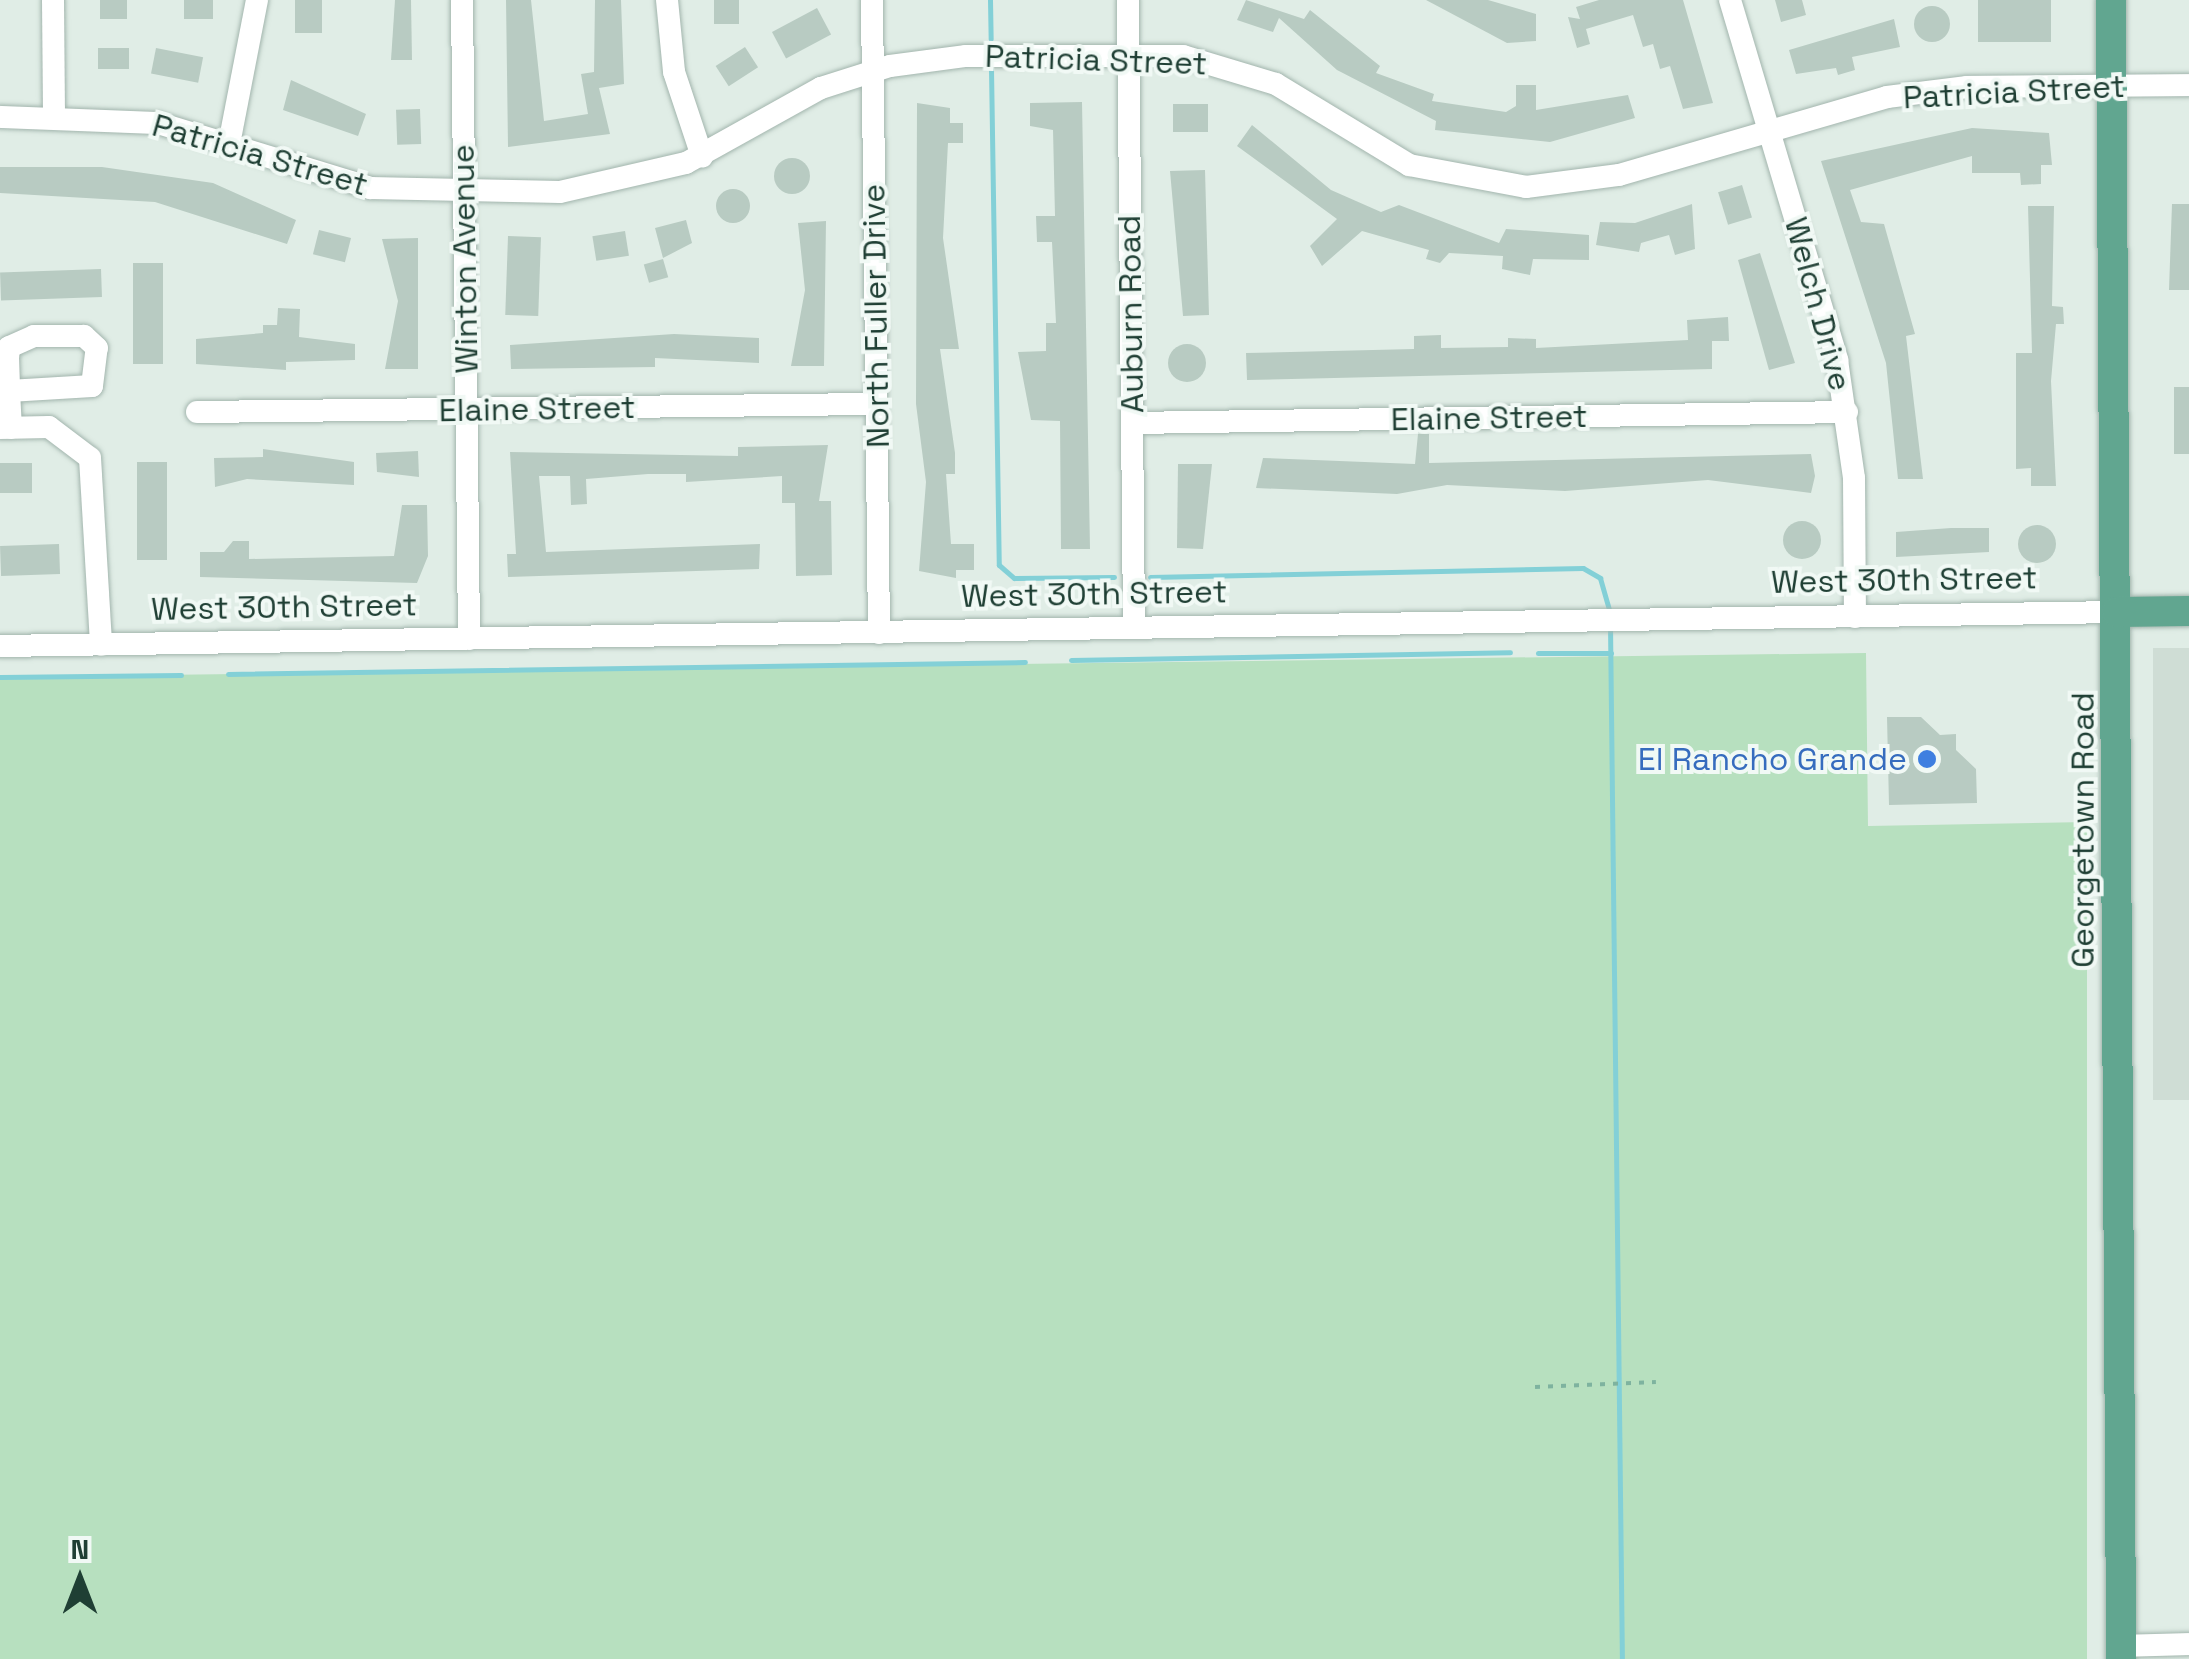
<!DOCTYPE html>
<html>
<head>
<meta charset="utf-8">
<style>
  body { margin:0 }
  #map { position:relative; width:2189px; height:1659px; overflow:hidden; background:#e0ede6; font-family:"Space Grotesk",sans-serif }
  div>[style] { position:absolute }
  [style*='--x'] { left:calc(var(--x)*1px); top:calc(var(--y)*1px); width:calc(var(--w)*1px); rotate:calc(var(--a)*1deg) }
  .built>* { inset:0; background:#cfddd5; transform-origin:0 0 }
  .green>* { inset:0; background:#b7e0bf }
  .stream>* { height:5px; margin:-2.5px; padding:0 2.5px; transform-origin:2.5px; border-radius:2.5px; background:#83d0d7 }
  .building>* { inset:0; background:#b8cbc2; transform-origin:0 0 }
  .round { border-radius:50% }
  .path>* { height:4px; margin-top:-2px; transform-origin:0; background:repeating-linear-gradient(90deg,#7eb39f 0 5px,transparent 0 13px) }
  .roads { filter:drop-shadow(0 0 2px #a2b5ad) drop-shadow(0 0 2px #a2b5ad) }
  .minor>* { height:22px; margin:-11px; padding:0 11px; transform-origin:11px; border-radius:11px; background:#fff }
  .major>* { height:30px; margin:-15px; padding:0 15px; transform-origin:15px; border-radius:15px; background:#61a690 }
  .dots>* { width:28px; height:28px; translate:-50% -50%; box-sizing:border-box; border:5px solid #f1f9f5; border-radius:50% }
  span { translate:-50% -50%; white-space:nowrap; text-align:center; line-height:1.15; -webkit-text-stroke:8px #f1f9f5; paint-order:stroke }
  .street-label { font-size:32px; color:#1f3f34 }
  .shop-label { font-size:32px; color:#366cbe }
  .right { translate:-100% -50%; text-align:right }
  .north { position:absolute; left:30px; top:1529px; width:100px; height:100px; -webkit-text-stroke:8px #f1f9f5; paint-order:stroke; rotate:0deg; font-size:28px; font-weight:700; line-height:40px; text-align:center; color:#1f3f34 }
  .north::after { content:''; display:block; margin:auto; width:35px; height:45px; background:#1f3f34; clip-path:polygon(50% 0,100% 100%,50% 72%,0 100%) }
</style>
</head>
<body>
<div id="map">
  <div class="built">
    <i style="left:2153px;top:648px;width:36px;height:452px"></i>
  </div>
  <div class="green">
    <i style="clip-path:polygon(1866px 653px,1868px 826px,2087px 822px,2087px 1659px,0 1659px,0 677px)"></i>
  </div>
  <div class="stream">
    <i style="--x:990;--y:0;--w:39;--a:89"></i>
    <i style="--x:991;--y:69;--w:496;--a:89.1"></i>
    <i style="--x:999;--y:565;--w:20;--a:41"></i>
    <i style="--x:1014;--y:578;--w:100;--a:-0.6"></i>
    <i style="--x:1150;--y:577;--w:433;--a:-1.2"></i>
    <i style="--x:1583;--y:568;--w:20;--a:30"></i>
    <i style="--x:1600;--y:578;--w:37;--a:74"></i>
    <i style="--x:1610;--y:625;--w:1034;--a:89.34"></i>
    <i style="--x:1538;--y:653;--w:73;--a:0"></i>
    <i style="--x:1071;--y:660;--w:439;--a:-1"></i>
    <i style="--x:228;--y:674;--w:797;--a:-0.86"></i>
    <i style="--x:0;--y:677;--w:181;--a:-0.6"></i>
  </div>
  <div class="building">
    <i style="left:100px;top:0;width:27px;height:19px"></i>
    <i style="left:184px;top:0;width:29px;height:19px"></i>
    <i style="left:295px;top:0;width:27px;height:33px"></i>
    <i style="clip-path:polygon(395px 0,411px 0,412px 60px,391px 60px)"></i>
    <i style="clip-path:polygon(506px 0,531px 0,544px 121px,588px 114px,581px 74px,594px 72px,595px 0,621px 0,624px 84px,599px 88px,610px 134px,508px 147px)"></i>
    <i style="left:714px;top:0;width:25px;height:24px"></i>
    <i style="clip-path:polygon(1246px 0,1304px 19px,1310px 10px,1380px 66px,1376px 73px,1434px 94px,1432px 101px,1506px 112px,1516px 106px,1516px 85px,1536px 85px,1536px 110px,1628px 95px,1635px 118px,1550px 142px,1435px 130px,1436px 121px,1337px 70px,1279px 18px,1273px 32px,1237px 20px)"></i>
    <i style="clip-path:polygon(1426px 0,1488px 0,1536px 14px,1536px 41px,1507px 43px)"></i>
    <i style="clip-path:polygon(1599px 0,1683px 0,1713px 103px,1683px 109px,1670px 66px,1660px 69px,1653px 44px,1643px 47px,1633px 15px,1586px 29px,1590px 44px,1577px 48px,1568px 17px,1580px 19px,1576px 7px)"></i>
    <i style="clip-path:polygon(1775px 0,1802px 0,1806px 15px,1781px 22px)"></i>
    <i style="left:1978px;top:0;width:73px;height:42px"></i>
    <i class="round" style="left:1914px;top:6px;width:36px;height:36px"></i>
    <i style="left:817px;top:8px;width:30px;height:51px;rotate:62deg"></i>
    <i style="clip-path:polygon(1894px 19px,1900px 47px,1852px 57px,1855px 70px,1838px 75px,1836px 68px,1796px 74px,1789px 50px)"></i>
    <i style="left:745px;top:47px;width:24px;height:35px;rotate:57deg"></i>
    <i style="left:98px;top:48px;width:31px;height:21px"></i>
    <i style="left:156px;top:48px;width:48px;height:26px;rotate:11deg"></i>
    <i style="clip-path:polygon(291px 80px,366px 114px,358px 136px,283px 110px)"></i>
    <i style="clip-path:polygon(1082px 102px,1090px 549px,1061px 549px,1060px 421px,1031px 420px,1018px 352px,1046px 351px,1046px 323px,1056px 323px,1052px 242px,1037px 242px,1036px 216px,1055px 216px,1053px 130px,1030px 126px,1030px 103px)"></i>
    <i style="clip-path:polygon(917px 103px,950px 108px,950px 123px,963px 123px,963px 143px,948px 143px,943px 238px,959px 349px,940px 349px,955px 453px,955px 474px,946px 474px,951px 544px,974px 544px,974px 570px,956px 570px,956px 578px,919px 571px,926px 482px,916px 404px)"></i>
    <i style="left:1208px;top:104px;width:28px;height:35px;rotate:90deg"></i>
    <i style="left:420px;top:109px;width:35px;height:24px;rotate:88deg"></i>
    <i style="clip-path:polygon(1252px 125px,1331px 190px,1381px 212px,1399px 205px,1499px 243px,1506px 229px,1589px 235px,1589px 260px,1533px 259px,1530px 275px,1502px 269px,1503px 256px,1449px 253px,1440px 263px,1426px 259px,1429px 250px,1362px 231px,1322px 266px,1310px 246px,1337px 219px,1237px 146px)"></i>
    <i style="clip-path:polygon(1972px 128px,2049px 133px,2052px 165px,2041px 165px,2041px 184px,2021px 185px,2020px 173px,1972px 173px,1972px 156px,1850px 190px,1861px 222px,1884px 224px,1915px 334px,1906px 336px,1923px 479px,1898px 479px,1886px 363px,1821px 161px)"></i>
    <i class="round" style="left:774px;top:158px;width:36px;height:36px"></i>
    <i style="clip-path:polygon(0 167px,102px 167px,213px 183px,296px 220px,287px 244px,155px 202px,0 193px)"></i>
    <i style="clip-path:polygon(1205px 170px,1209px 315px,1183px 316px,1170px 171px)"></i>
    <i style="left:1742px;top:185px;width:34px;height:25px;rotate:73deg"></i>
    <i class="round" style="left:716px;top:189px;width:34px;height:34px"></i>
    <i style="clip-path:polygon(1692px 204px,1695px 249px,1675px 255px,1669px 235px,1641px 243px,1639px 252px,1596px 245px,1600px 222px,1635px 223px)"></i>
    <i style="clip-path:polygon(2172px 204px,2189px 204px,2189px 290px,2169px 290px)"></i>
    <i style="clip-path:polygon(2028px 206px,2054px 206px,2052px 306px,2063px 307px,2064px 324px,2056px 324px,2051px 381px,2056px 486px,2031px 486px,2031px 468px,2016px 469px,2016px 353px,2032px 353px)"></i>
    <i style="clip-path:polygon(686px 220px,692px 243px,663px 258px,655px 228px)"></i>
    <i style="clip-path:polygon(826px 221px,824px 366px,791px 366px,805px 290px,798px 223px)"></i>
    <i style="left:319px;top:230px;width:33px;height:25px;rotate:14deg"></i>
    <i style="left:625px;top:231px;width:25px;height:33px;rotate:81deg"></i>
    <i style="left:508px;top:236px;width:33px;height:79px;rotate:2deg"></i>
    <i style="clip-path:polygon(418px 238px,418px 369px,385px 369px,398px 301px,382px 239px)"></i>
    <i style="clip-path:polygon(1760px 253px,1795px 363px,1769px 370px,1738px 260px)"></i>
    <i style="left:663px;top:259px;width:19px;height:20px;rotate:74deg"></i>
    <i style="left:133px;top:263px;width:30px;height:101px"></i>
    <i style="left:101px;top:269px;width:28px;height:101px;rotate:88deg"></i>
    <i style="clip-path:polygon(278px 308px,300px 309px,299px 337px,355px 344px,355px 360px,286px 362px,286px 370px,196px 364px,196px 339px,263px 333px,263px 325px,277px 325px)"></i>
    <i style="clip-path:polygon(1728px 317px,1729px 341px,1712px 341px,1712px 369px,1247px 380px,1246px 353px,1414px 349px,1414px 336px,1441px 335px,1441px 348px,1508px 347px,1508px 338px,1536px 339px,1536px 348px,1688px 340px,1687px 320px)"></i>
    <i style="clip-path:polygon(674px 334px,759px 338px,759px 363px,655px 358px,655px 367px,511px 369px,510px 345px)"></i>
    <i class="round" style="left:1168px;top:344px;width:38px;height:38px"></i>
    <i style="left:2174px;top:387px;width:15px;height:67px"></i>
    <i style="clip-path:polygon(1418px 434px,1429px 434px,1429px 463px,1811px 454px,1815px 476px,1811px 493px,1708px 480px,1565px 491px,1447px 485px,1397px 494px,1256px 488px,1263px 458px,1415px 464px)"></i>
    <i style="clip-path:polygon(828px 445px,819px 501px,831px 501px,832px 575px,796px 576px,795px 503px,782px 503px,782px 476px,686px 482px,686px 474px,648px 474px,586px 479px,587px 504px,571px 505px,570px 476px,539px 476px,546px 552px,760px 544px,759px 569px,508px 577px,507px 554px,516px 554px,510px 452px,738px 456px,738px 447px)"></i>
    <i style="clip-path:polygon(263px 449px,354px 462px,354px 485px,247px 479px,215px 487px,214px 458px,263px 457px)"></i>
    <i style="clip-path:polygon(418px 451px,419px 477px,377px 472px,376px 453px)"></i>
    <i style="left:137px;top:462px;width:30px;height:98px"></i>
    <i style="left:0;top:463px;width:32px;height:30px"></i>
    <i style="clip-path:polygon(1178px 464px,1212px 464px,1203px 549px,1177px 548px)"></i>
    <i style="clip-path:polygon(402px 505px,427px 505px,428px 556px,417px 583px,200px 577px,200px 552px,224px 552px,233px 541px,249px 541px,249px 559px,394px 556px)"></i>
    <i class="round" style="left:1783px;top:521px;width:38px;height:38px"></i>
    <i class="round" style="left:2018px;top:525px;width:38px;height:38px"></i>
    <i style="clip-path:polygon(1951px 528px,1989px 528px,1989px 552px,1896px 557px,1896px 532px)"></i>
    <i style="left:59px;top:544px;width:30px;height:59px;rotate:88deg"></i>
    <i style="clip-path:polygon(1887px 717px,1921px 717px,1940px 735px,1956px 734px,1956px 750px,1976px 769px,1977px 803px,1889px 805px)"></i>
  </div>
  <div class="path">
    <i style="--x:1535;--y:1387;--w:121;--a:-2.4"></i>
  </div>
  <div class="roads">
    <div class="minor">
      <i style="--x:53;--y:0;--w:117;--a:89.5"></i>
      <i style="--x:462;--y:0;--w:639;--a:89.37"></i>
      <i style="--x:667;--y:0;--w:72;--a:84.4"></i>
      <i style="--x:674;--y:72;--w:89;--a:71.6"></i>
      <i style="--x:872;--y:0;--w:633;--a:89.37"></i>
      <i style="--x:1128;--y:0;--w:628;--a:89.45"></i>
      <i style="--x:1730;--y:0;--w:376;--a:73.4"></i>
      <i style="--x:1837;--y:360;--w:119;--a:81.8"></i>
      <i style="--x:1854;--y:478;--w:139;--a:89.6"></i>
      <i style="--x:0;--y:117;--w:158;--a:2.2"></i>
      <i style="--x:158;--y:123;--w:222;--a:17"></i>
      <i style="--x:370;--y:188;--w:190;--a:1.2"></i>
      <i style="--x:560;--y:192;--w:129;--a:-13"></i>
      <i style="--x:686;--y:163;--w:154;--a:-29.1"></i>
      <i style="--x:821;--y:88;--w:72;--a:-17.7"></i>
      <i style="--x:890;--y:66;--w:77;--a:-7.5"></i>
      <i style="--x:966;--y:56;--w:217;--a:0"></i>
      <i style="--x:1183;--y:56;--w:97;--a:16.8"></i>
      <i style="--x:1276;--y:84;--w:156;--a:31.3"></i>
      <i style="--x:1409;--y:165;--w:119;--a:10.6"></i>
      <i style="--x:1526;--y:187;--w:94;--a:-7.4"></i>
      <i style="--x:1619;--y:175;--w:279;--a:-16.2"></i>
      <i style="--x:1887;--y:97;--w:81;--a:-7.1"></i>
      <i style="--x:1967;--y:87;--w:222;--a:-0.5"></i>
      <i style="--x:229;--y:144;--w:147;--a:-79"></i>
      <i style="--x:9;--y:391;--w:83;--a:-3.4"></i>
      <i style="--x:92;--y:386;--w:38;--a:-83"></i>
      <i style="--x:97;--y:348;--w:18;--a:-137"></i>
      <i style="--x:84;--y:336;--w:50;--a:180"></i>
      <i style="--x:34;--y:336;--w:27;--a:156"></i>
      <i style="--x:9;--y:347;--w:11;--a:95"></i>
      <i style="--x:8;--y:358;--w:33;--a:88"></i>
      <i style="--x:9;--y:391;--w:37;--a:87"></i>
      <i style="--x:197;--y:412;--w:679;--a:-0.68"></i>
      <i style="--x:1132;--y:423;--w:715;--a:-0.88"></i>
      <i style="--x:0;--y:428;--w:49;--a:-1.2"></i>
      <i style="--x:49;--y:427;--w:51;--a:37.1"></i>
      <i style="--x:90;--y:458;--w:187;--a:86.6"></i>
      <i style="--x:0;--y:646;--w:2117;--a:-0.92"></i>
      <i style="--x:2121;--y:1646;--w:68;--a:-1.7"></i>
    </div>
    <div class="major">
      <i style="--x:2111;--y:0;--w:1659;--a:89.65"></i>
      <i style="--x:2117;--y:612;--w:72;--a:-0.8"></i>
    </div>
  </div>
  <div class="dots">
    <i style="left:1927px;top:759px;background:#3f7fe0"></i>
  </div>
  <div class="street-label">
    <span style="left:1096px;top:60px;rotate:2deg">Patricia Street</span>
    <span style="left:2014px;top:92px;rotate:-3deg">Patricia Street</span>
    <span style="left:260px;top:155px;rotate:16deg">Patricia Street</span>
    <span style="left:465px;top:259px;rotate:-91deg">Winton Avenue</span>
    <span style="left:1818px;top:304px;rotate:75deg">Welch Drive</span>
    <span style="left:1131px;top:314px;rotate:-91deg">Auburn Road</span>
    <span style="left:876px;top:316px;rotate:-91deg">North Fuller Drive</span>
    <span style="left:537px;top:409px;rotate:-1deg">Elaine Street</span>
    <span style="left:1489px;top:418px;rotate:-1deg">Elaine Street</span>
    <span style="left:1904px;top:580px;rotate:-1deg">West 30th Street</span>
    <span style="left:1094px;top:594px;rotate:-1deg">West 30th Street</span>
    <span style="left:284px;top:607px;rotate:-1deg">West 30th Street</span>
    <span style="left:2083px;top:830px;rotate:-90deg">Georgetown Road</span>
  </div>
  <div class="shop-label">
    <span class="right" style="left:1907px;top:759px">El Rancho Grande</span>
  </div>
  <div class="north">N</div>
</div>
</body>
</html>
